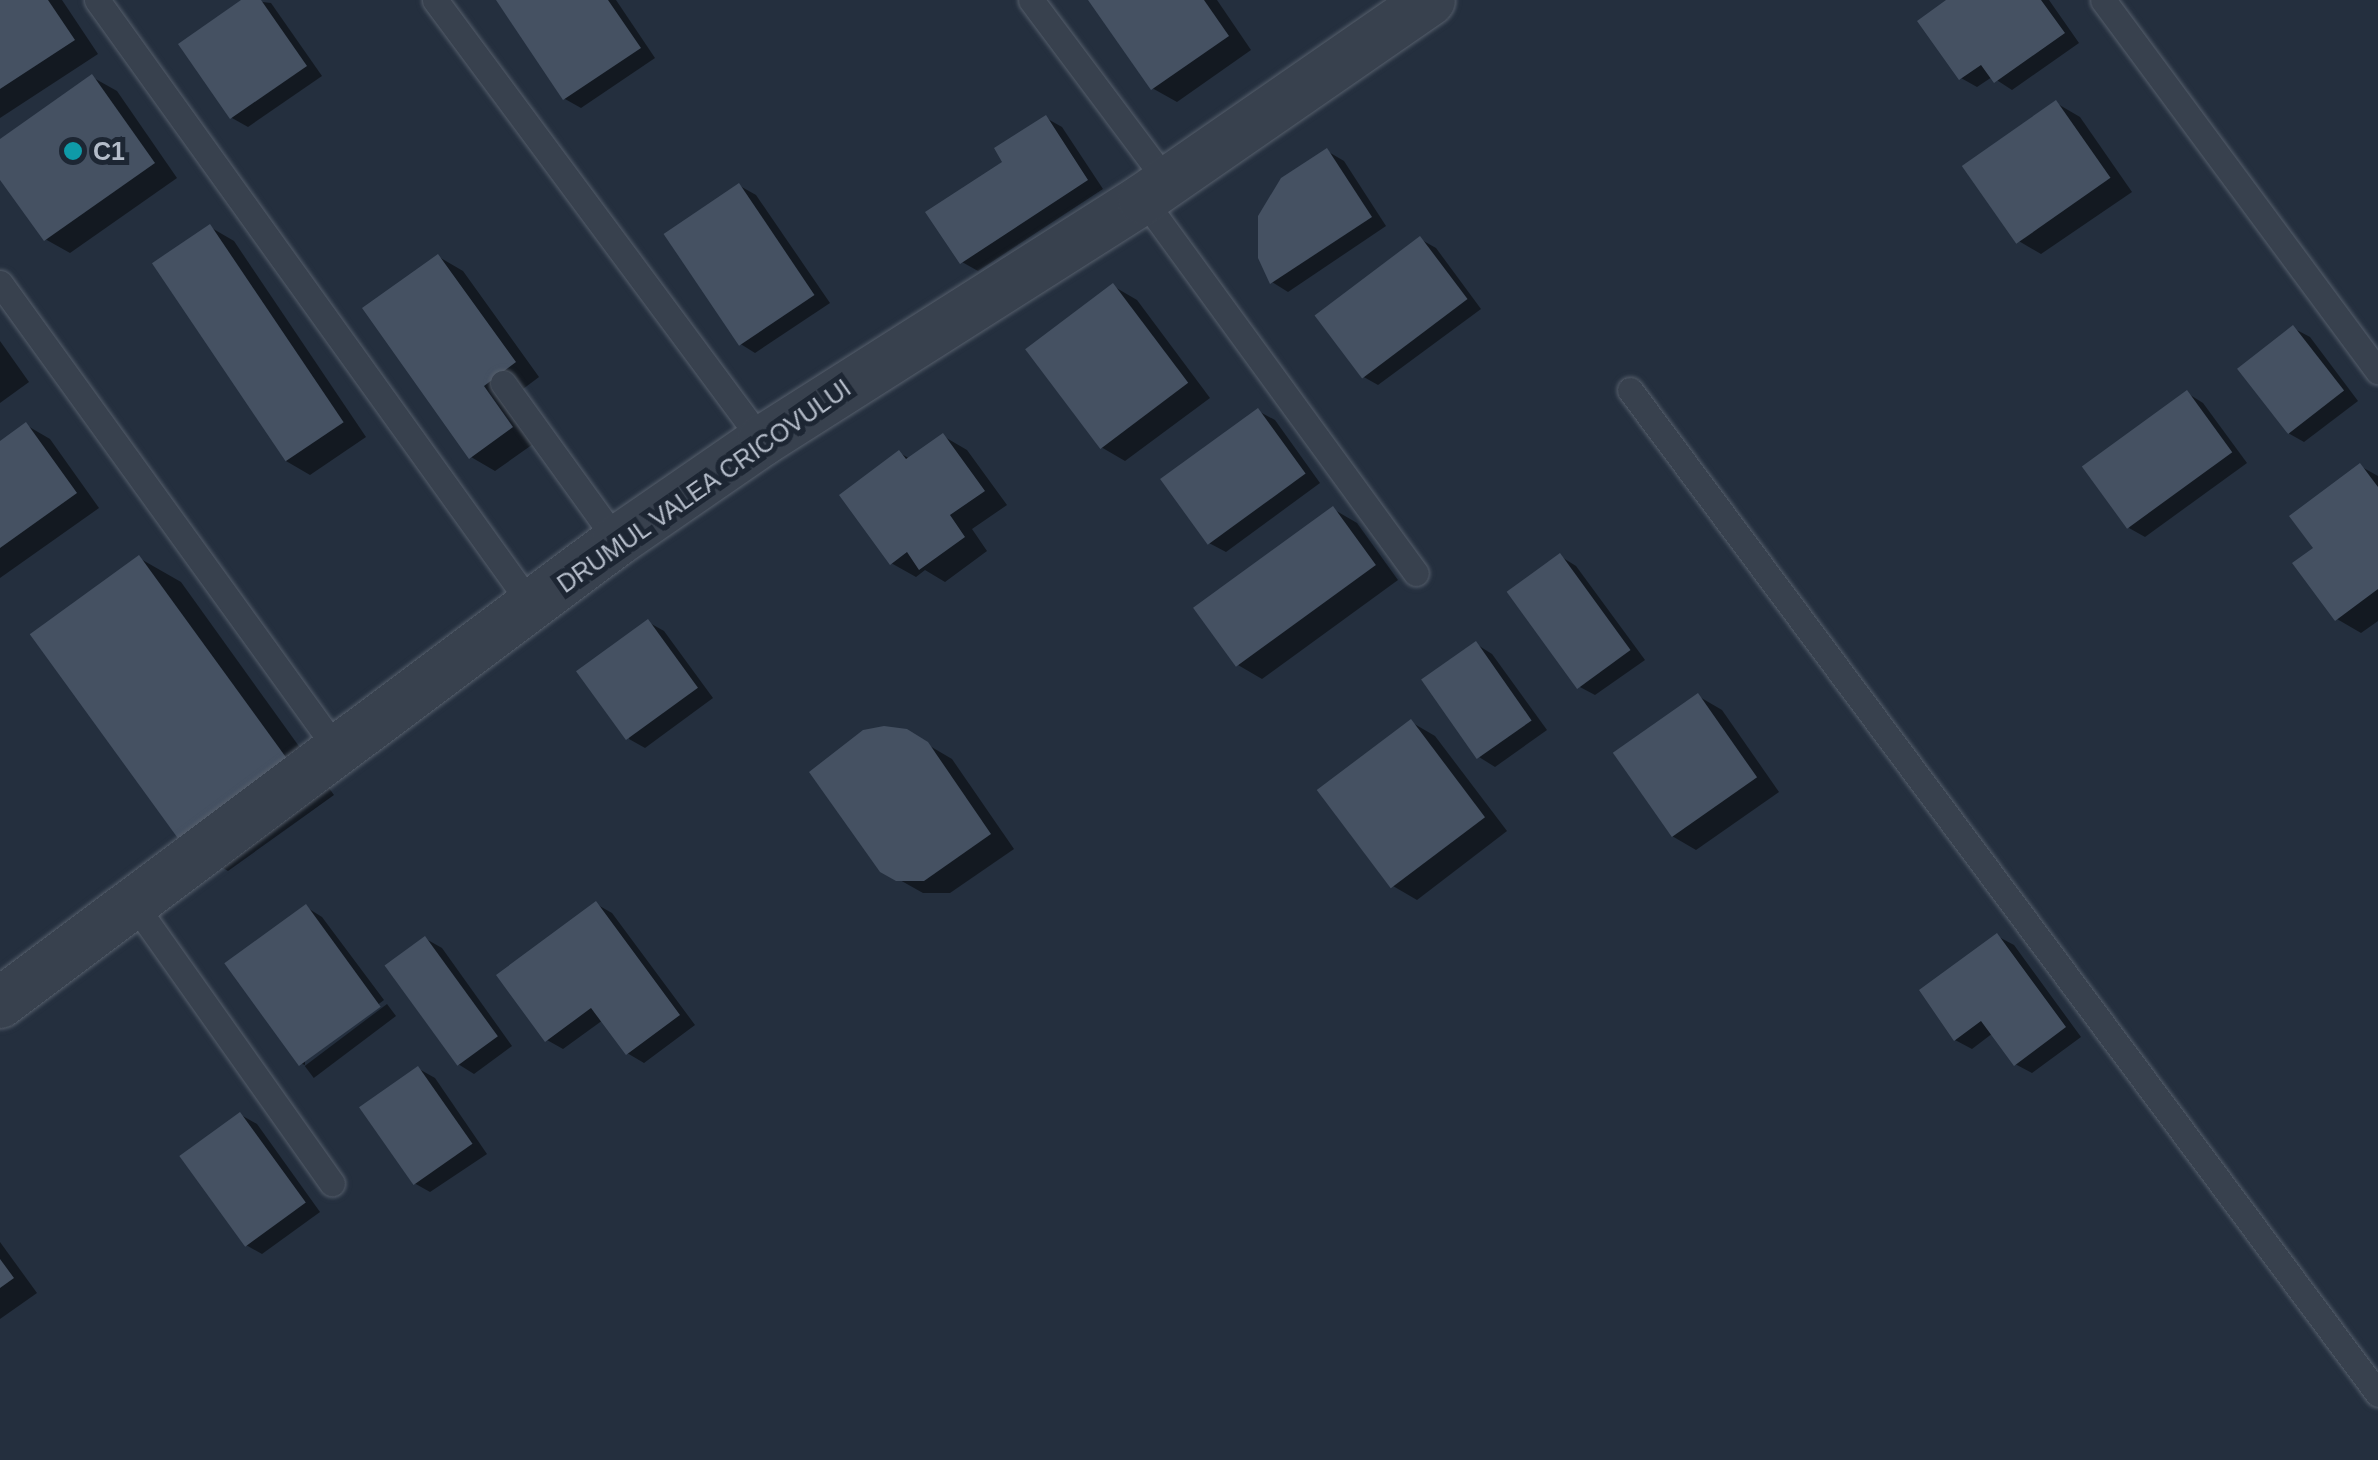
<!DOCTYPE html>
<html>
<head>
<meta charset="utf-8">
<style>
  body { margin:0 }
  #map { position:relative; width:2378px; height:1460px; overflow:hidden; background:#242f3e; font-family:Arial,sans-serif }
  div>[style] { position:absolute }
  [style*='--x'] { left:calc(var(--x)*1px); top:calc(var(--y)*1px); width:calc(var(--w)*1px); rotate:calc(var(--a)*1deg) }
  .shadow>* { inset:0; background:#0007; transform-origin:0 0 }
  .building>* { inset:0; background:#455162; transform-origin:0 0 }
  .roads { filter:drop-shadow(0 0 2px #565f6c) drop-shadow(0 0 2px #565f6c) }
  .service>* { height:25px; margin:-12.5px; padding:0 12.5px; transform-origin:12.5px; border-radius:12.5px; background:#38414e }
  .minor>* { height:50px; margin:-25px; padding:0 25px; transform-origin:25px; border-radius:25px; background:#38414e }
  .dots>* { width:28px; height:28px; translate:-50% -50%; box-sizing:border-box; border:5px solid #1d2633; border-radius:50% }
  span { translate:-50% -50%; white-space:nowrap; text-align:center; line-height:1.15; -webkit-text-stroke:10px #1d2633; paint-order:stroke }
  .poi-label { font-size:25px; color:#b4bcc9; font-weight:700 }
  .left { translate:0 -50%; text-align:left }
  .street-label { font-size:25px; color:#b4bcc9 }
</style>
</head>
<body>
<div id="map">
  <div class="shadow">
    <i style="clip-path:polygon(0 0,62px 0,98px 54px,0 118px)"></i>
    <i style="clip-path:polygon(245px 0,271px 3px,322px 76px,248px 127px,232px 118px)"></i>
    <i style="clip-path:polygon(499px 0,616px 0,655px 58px,581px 108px,565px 99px)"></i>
    <i style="clip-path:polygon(1091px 0,1217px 0,1251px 50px,1177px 102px,1152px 88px)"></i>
    <i style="clip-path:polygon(1950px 0,2049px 0,2079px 43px,2012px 90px,1992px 77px,1977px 87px,1961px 78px)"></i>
    <i style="clip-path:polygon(92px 77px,117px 91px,177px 178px,70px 253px,45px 239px,0 175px,0 143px)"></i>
    <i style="clip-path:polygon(2056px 103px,2080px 117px,2132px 192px,2041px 254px,2017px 240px)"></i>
    <i style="clip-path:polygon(1046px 118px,1062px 127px,1103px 189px,978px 271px,962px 262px,1005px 162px)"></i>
    <i style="clip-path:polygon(1327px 151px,1344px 161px,1386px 226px,1288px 292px,1272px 282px,1260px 216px,1282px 180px)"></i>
    <i style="clip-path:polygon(740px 186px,756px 195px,830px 303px,755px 353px,739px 343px)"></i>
    <i style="clip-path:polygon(210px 227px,234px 241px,366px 437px,310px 475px,286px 461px)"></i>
    <i style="clip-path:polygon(1420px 239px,1436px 248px,1481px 309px,1378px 385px,1362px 376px)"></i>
    <i style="clip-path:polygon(439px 257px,463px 271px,539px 377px,507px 401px,536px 442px,495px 471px,471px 457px)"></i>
    <i style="clip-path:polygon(1113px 286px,1137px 300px,1210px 398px,1125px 461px,1101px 447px)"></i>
    <i style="clip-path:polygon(2293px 328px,2310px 337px,2358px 401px,2304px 442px,2288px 433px)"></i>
    <i style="clip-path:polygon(0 341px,29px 382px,0 403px)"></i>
    <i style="clip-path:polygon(2187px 393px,2203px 403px,2247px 463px,2145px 537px,2129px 528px)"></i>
    <i style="clip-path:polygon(1258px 411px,1275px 420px,1320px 483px,1226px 552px,1209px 543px)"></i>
    <i style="clip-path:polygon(26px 425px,50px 439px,99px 508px,0 578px,0 444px)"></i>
    <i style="clip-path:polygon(943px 436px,967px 450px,1007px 505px,972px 529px,987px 551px,945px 582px,925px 570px,916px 577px,891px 563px,900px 453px,910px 459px)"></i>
    <i style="clip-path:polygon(2360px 466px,2378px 476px,2378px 621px,2361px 633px,2337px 619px,2316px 549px)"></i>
    <i style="clip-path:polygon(1333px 509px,1357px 523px,1398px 580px,1262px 679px,1238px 665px)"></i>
    <i style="clip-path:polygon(1560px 556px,1576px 566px,1645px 660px,1595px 695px,1578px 686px)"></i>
    <i style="clip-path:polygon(139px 558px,181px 582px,334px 795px,228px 871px,187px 847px)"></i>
    <i style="clip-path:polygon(648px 622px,664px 631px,713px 698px,645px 748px,629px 739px)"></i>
    <i style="clip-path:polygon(1476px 644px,1492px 654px,1547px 730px,1495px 767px,1479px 757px)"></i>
    <i style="clip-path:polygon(1698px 696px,1722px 710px,1779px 792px,1696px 850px,1672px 836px)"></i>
    <i style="clip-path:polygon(1411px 722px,1435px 736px,1507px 831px,1417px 900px,1393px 886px)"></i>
    <i style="clip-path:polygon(906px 732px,952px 759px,1014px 849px,950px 893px,923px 893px,882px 870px)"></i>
    <i style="clip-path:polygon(596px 904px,612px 913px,695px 1025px,644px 1063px,627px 1053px,603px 1020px,563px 1049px,547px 1040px)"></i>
    <i style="clip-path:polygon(306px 907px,322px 917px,384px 1000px,305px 1060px,305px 1065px,302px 1064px)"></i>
    <i style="clip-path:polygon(1997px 936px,2014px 945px,2081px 1037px,2032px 1073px,2015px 1064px,1993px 1033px,1972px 1049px,1955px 1040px)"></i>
    <i style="clip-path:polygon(426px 939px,442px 948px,512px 1046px,474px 1074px,458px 1064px)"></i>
    <i style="left:387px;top:1004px;width:15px;height:103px;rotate:53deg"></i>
    <i style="clip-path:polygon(419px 1069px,435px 1078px,487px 1154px,430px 1192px,414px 1183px)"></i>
    <i style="clip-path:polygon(241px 1115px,257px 1124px,320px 1212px,262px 1254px,246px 1245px)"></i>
    <i style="clip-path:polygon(0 1242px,37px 1293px,0 1319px)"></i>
  </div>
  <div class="building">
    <i style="clip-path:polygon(0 0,48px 0,75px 40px,0 89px)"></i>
    <i style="clip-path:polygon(241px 0,261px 0,307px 66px,230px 119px,178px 44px)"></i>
    <i style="clip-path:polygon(496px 0,608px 0,641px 48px,563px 100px)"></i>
    <i style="clip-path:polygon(1088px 0,1204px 0,1229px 36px,1151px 90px)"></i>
    <i style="clip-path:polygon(1946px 0,2041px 0,2065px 33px,1994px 83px,1981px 65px,1959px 80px,1917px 21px)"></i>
    <i style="clip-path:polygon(92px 74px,155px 163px,44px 241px,0 180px,0 139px)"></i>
    <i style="left:2056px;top:100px;width:95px;height:115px;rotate:55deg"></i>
    <i style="clip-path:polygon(1046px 115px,1088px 180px,960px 264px,925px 212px,1002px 162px,994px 148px)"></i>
    <i style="clip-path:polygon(1327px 148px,1372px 217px,1270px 284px,1258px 258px,1258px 216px,1281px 178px)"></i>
    <i style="left:739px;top:183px;width:135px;height:91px;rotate:56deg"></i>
    <i style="left:210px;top:224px;width:239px;height:70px;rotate:56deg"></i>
    <i style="left:1420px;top:236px;width:79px;height:132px;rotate:53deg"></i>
    <i style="clip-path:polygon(438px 254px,516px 362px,484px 386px,513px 427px,469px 459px,362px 308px)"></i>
    <i style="left:1113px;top:283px;width:125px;height:110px;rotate:53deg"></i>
    <i style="left:2293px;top:325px;width:83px;height:71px;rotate:52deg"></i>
    <i style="left:2187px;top:390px;width:77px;height:130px;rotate:54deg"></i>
    <i style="left:1258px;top:408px;width:81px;height:121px;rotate:54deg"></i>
    <i style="clip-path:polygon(26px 422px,77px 493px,0 548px,0 441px)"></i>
    <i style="clip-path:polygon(943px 433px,985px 491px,950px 515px,965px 537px,919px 570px,907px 552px,890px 565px,839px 495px,899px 450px,906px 459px)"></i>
    <i style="clip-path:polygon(2360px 463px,2378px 487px,2378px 589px,2335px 621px,2292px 563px,2313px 548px,2289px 516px)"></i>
    <i style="left:1333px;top:506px;width:73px;height:173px;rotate:54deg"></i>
    <i style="left:1560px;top:553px;width:120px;height:66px;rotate:54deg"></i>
    <i style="left:139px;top:555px;width:265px;height:135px;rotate:54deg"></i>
    <i style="left:648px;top:619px;width:85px;height:89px;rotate:54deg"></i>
    <i style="left:1476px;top:641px;width:97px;height:67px;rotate:55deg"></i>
    <i style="left:1698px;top:693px;width:103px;height:104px;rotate:55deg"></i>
    <i style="left:1411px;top:719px;width:123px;height:118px;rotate:53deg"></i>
    <i style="clip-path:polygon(884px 726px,907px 729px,928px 742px,991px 834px,924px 881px,896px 881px,880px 872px,809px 772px,863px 730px)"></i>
    <i style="clip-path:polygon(596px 901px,680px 1015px,626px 1055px,591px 1008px,545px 1042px,496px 975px)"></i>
    <i style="left:306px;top:904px;width:127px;height:101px;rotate:54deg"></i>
    <i style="clip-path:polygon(1997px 933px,2066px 1027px,2014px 1066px,1981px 1021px,1954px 1041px,1919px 990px)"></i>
    <i style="left:425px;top:936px;width:124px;height:50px;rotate:54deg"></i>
    <i style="left:418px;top:1066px;width:95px;height:72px;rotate:55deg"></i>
    <i style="left:240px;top:1112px;width:112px;height:75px;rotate:54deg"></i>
    <i style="clip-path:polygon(0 1259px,14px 1278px,0 1288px)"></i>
  </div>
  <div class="roads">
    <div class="service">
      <i style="--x:97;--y:0;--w:746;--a:54.33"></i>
      <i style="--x:435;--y:0;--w:549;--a:53.44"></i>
      <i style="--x:1031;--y:0;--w:227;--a:53.2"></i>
      <i style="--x:2103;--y:0;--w:462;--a:53.5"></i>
      <i style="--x:1143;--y:199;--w:463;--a:53.9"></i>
      <i style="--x:0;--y:283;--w:577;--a:54.16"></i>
      <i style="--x:503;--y:383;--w:195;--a:54.2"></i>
      <i style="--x:1630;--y:390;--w:1252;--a:53.31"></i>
      <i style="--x:132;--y:901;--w:346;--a:54.7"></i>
    </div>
    <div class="minor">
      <i style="--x:0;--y:1003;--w:771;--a:-36.83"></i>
      <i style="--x:617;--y:541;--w:176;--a:-34.6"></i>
      <i style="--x:762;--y:441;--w:451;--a:-32.4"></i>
      <i style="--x:1143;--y:199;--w:349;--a:-34.7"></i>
    </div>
  </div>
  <div class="dots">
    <i style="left:73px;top:151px;background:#0f9aa8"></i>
  </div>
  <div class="poi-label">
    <span class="left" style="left:93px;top:151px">C1</span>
  </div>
  <div class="street-label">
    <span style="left:704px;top:486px;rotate:-35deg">DRUMUL VALEA CRICOVULUI</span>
  </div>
</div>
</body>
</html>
